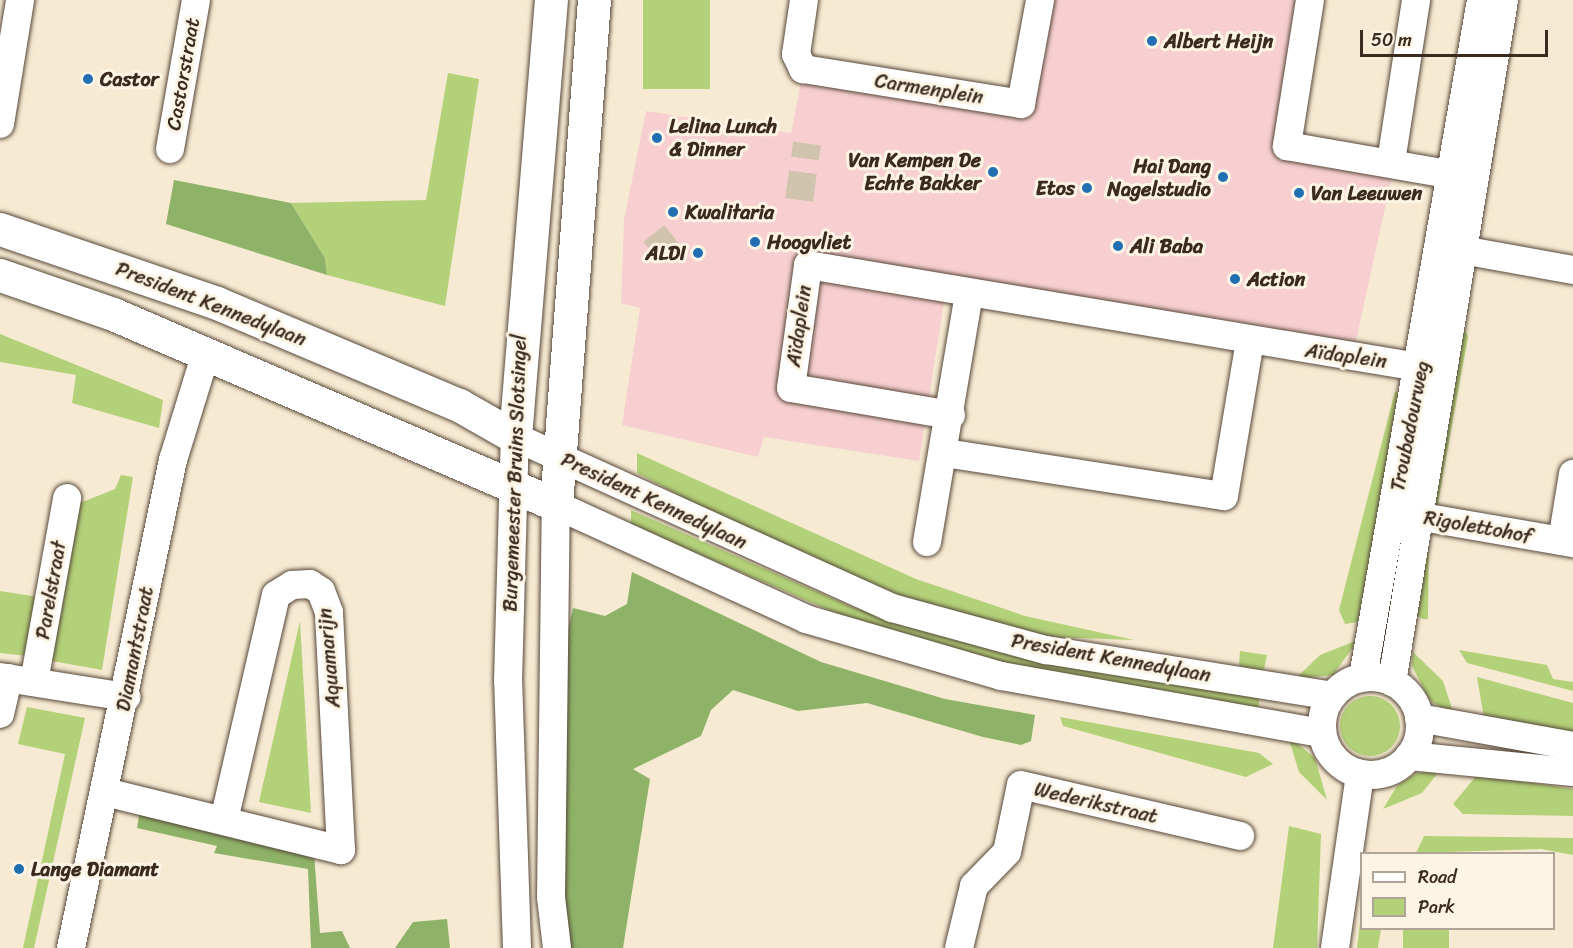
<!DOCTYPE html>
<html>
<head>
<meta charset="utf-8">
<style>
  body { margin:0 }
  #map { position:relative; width:1573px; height:948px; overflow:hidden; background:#f6ead2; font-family:Sriracha,sans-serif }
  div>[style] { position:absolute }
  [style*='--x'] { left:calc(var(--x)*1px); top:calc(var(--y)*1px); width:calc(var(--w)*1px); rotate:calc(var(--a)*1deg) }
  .built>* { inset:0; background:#f7cfd0 }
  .green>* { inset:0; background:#b3d178; transform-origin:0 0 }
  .round { border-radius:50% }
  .forest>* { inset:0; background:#8eb368 }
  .minor-tunnel>* { height:28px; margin-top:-14px; transform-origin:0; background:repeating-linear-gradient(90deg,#d1c4ae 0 28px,transparent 0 42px) }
  .roads { filter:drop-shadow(0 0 2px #574739) drop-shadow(0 0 2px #574739) }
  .minor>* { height:28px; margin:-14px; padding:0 14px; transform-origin:14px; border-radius:14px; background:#fff }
  .minor>.ring { margin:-14px; padding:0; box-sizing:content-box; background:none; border:28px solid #fff; border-radius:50% }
  .major>* { height:33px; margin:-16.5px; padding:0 16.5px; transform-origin:16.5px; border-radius:16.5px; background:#fff }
  .dots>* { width:16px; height:16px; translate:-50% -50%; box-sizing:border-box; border:3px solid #fcf5e5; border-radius:50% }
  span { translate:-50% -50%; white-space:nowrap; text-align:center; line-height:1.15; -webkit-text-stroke:6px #fcf5e5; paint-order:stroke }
  .poi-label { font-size:20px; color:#3b2a1e; font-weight:700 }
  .left { translate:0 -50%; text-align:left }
  .right { translate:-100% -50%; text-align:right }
  .street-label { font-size:20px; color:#3b2a1e }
  .legend { position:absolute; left:1360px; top:852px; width:195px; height:78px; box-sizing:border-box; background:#fcf5e5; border:2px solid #afa495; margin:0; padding:8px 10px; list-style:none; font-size:18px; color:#3b2a1e }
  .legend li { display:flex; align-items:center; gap:12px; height:30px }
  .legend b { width:30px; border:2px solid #afa495 }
  .scale { position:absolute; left:1360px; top:30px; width:188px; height:27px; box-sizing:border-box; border:3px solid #3b2a1e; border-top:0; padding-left:8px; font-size:18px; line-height:21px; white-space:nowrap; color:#3b2a1e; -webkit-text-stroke:4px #fcf5e5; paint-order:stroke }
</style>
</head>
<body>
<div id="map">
  <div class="built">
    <i style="clip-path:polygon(1053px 0,1303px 0,1280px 153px,1392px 176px,1354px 350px,947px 283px,919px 461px,764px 437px,758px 457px,622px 425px,640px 308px,621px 303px,624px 220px,646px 111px,791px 133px,802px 76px,1031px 112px)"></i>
  </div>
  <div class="green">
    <i style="left:643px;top:0;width:67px;height:89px"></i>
    <i style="clip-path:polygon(448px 73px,479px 79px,445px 306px,327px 275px,325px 258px,291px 203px,426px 200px)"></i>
    <i style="clip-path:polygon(1465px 330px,1468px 337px,1437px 508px,1430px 506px,1452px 356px)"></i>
    <i style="clip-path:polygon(0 334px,163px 400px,159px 428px,72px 403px,76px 375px,0 362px)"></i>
    <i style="clip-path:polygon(1395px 391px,1406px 401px,1365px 621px,1345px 624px,1339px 610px)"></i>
    <i style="clip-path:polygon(637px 453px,916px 579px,1025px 616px,1134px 640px,1023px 636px,907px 598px,771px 544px,637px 473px)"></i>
    <i style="clip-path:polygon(121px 475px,133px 477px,102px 670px,52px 661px,80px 503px,115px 489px)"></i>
    <i style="clip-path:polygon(631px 510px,852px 607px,953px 638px,1260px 693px,1258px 711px,1068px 680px,866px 626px,631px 525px)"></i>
    <i style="clip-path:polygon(1429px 532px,1428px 619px,1422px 619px,1411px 610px)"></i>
    <i style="clip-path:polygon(0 591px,38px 597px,28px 656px,0 653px)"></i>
    <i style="clip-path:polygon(300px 621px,311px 813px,259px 802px)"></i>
    <i style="clip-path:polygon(1358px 640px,1333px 675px,1295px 679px,1320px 655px)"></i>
    <i style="clip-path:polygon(1459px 650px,1547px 665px,1553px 679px,1573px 682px,1573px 691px,1467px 663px)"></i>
    <i style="clip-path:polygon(1240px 651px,1267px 655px,1263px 674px,1239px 665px)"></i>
    <i style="clip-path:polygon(1413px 652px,1443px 681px,1454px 715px,1430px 701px,1412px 666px)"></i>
    <i style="clip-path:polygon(1477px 677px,1573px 703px,1573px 738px,1485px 724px)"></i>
    <i class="round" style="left:1340px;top:696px;width:60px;height:60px"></i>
    <i style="clip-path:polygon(27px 707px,85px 718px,34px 948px,23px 948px,65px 754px,18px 744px)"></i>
    <i style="clip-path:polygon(1060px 717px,1259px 753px,1273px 764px,1246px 777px,1063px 726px)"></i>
    <i style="clip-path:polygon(1288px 736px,1315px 758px,1327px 800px,1299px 772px)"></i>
    <i style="clip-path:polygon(1441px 769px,1422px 793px,1383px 809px,1397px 786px,1415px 774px)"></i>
    <i style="clip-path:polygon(1477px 775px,1573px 789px,1573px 816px,1463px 814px,1453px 804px)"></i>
    <i style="clip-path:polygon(1289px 826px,1321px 834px,1317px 948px,1273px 948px)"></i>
    <i style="clip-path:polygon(1424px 836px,1573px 838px,1573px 855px,1541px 849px,1416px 853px)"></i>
    <i style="clip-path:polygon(1361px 914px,1362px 928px,1381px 929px,1378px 948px,1357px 948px)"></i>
    <i style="left:1403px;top:929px;width:46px;height:19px"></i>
  </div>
  <div class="forest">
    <i style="clip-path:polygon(174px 180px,291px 203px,325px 258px,327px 275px,166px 224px)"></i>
    <i style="clip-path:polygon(632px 572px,821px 662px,945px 699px,1035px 715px,1031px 741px,1021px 745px,983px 737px,867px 703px,798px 711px,733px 690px,711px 710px,701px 736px,633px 769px,650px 779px,623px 948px,569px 948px,561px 866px,567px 635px,573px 608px,605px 616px,627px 604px)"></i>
    <i style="clip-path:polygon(140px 810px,314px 853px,320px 933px,342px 931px,350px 948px,311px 948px,308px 869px,214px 853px,217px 846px,137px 828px)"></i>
    <i style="clip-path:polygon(447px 919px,450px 948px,395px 948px,413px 922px)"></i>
  </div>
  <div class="minor-tunnel">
    <i style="--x:799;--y:200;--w:57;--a:-81.9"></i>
    <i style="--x:652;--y:253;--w:27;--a:-39"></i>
  </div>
  <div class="roads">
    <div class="minor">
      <i style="--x:804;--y:0;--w:55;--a:98.4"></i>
      <i style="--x:796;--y:54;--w:17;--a:65"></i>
      <i style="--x:803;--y:69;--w:221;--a:9.1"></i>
      <i style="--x:1021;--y:104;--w:106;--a:-79.6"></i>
      <i style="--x:1310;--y:0;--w:148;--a:99"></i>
      <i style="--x:1287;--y:146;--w:187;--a:9.9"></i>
      <i style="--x:0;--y:124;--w:126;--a:-80.8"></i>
      <i style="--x:170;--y:149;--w:151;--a:-80.1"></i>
      <i style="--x:1391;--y:162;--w:164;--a:-81.2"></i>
      <i style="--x:1462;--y:250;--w:113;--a:10.2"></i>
      <i style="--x:951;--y:415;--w:162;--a:-170.4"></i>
      <i style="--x:791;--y:388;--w:124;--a:-82.1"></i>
      <i style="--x:808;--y:265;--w:643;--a:9.49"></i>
      <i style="--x:945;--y:453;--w:282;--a:8.8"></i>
      <i style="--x:1224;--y:496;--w:157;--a:-80.5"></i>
      <i style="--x:1399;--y:513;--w:177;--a:9.8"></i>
      <i style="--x:1562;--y:541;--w:68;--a:-80.7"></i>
      <i style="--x:927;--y:542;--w:252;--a:-80.4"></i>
      <i style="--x:0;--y:677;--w:128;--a:9"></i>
      <i style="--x:1363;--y:677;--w:687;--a:-80.11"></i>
      <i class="ring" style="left:1322px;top:677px;width:70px;height:70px"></i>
      <i style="--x:34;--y:682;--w:187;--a:-79.8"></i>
      <i style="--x:1392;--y:682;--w:691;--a:-80.67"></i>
      <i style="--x:0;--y:714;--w:37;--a:-77"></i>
      <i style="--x:1419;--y:718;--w:157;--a:10.3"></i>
      <i style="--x:1409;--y:756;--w:165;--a:5.6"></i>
      <i style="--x:105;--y:792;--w:243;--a:13.8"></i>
      <i style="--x:341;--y:850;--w:238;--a:-92.9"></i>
      <i style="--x:329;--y:612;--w:22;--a:-111"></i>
      <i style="--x:321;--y:591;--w:13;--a:-148"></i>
      <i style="--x:310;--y:584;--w:18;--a:177"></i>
      <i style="--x:292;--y:585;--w:19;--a:148"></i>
      <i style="--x:276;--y:595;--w:231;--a:103"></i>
      <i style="--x:71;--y:948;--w:499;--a:-78.2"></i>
      <i style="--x:173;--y:460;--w:112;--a:-72.9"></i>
      <i style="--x:517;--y:948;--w:267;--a:-91.9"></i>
      <i style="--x:508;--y:681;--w:244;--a:-88.4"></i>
      <i style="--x:515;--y:437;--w:414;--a:24.4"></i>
      <i style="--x:892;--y:608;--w:160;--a:15.3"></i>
      <i style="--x:1046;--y:650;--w:290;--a:9.1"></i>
      <i style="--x:557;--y:948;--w:51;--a:-96.7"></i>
      <i style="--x:551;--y:897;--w:392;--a:-89.3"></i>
      <i style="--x:556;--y:505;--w:275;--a:24.5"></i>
      <i style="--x:806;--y:619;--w:203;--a:16.3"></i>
      <i style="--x:1001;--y:676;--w:326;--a:10.1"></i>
      <i style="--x:959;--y:948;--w:64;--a:-76.4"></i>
      <i style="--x:974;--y:886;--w:47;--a:-45.9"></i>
      <i style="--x:1007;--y:852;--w:68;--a:-78.2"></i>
      <i style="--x:1021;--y:785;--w:225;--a:13.1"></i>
      <i style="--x:1335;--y:948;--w:176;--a:-81.8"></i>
    </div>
    <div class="major">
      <i style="--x:0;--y:229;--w:229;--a:18.8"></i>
      <i style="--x:217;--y:303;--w:263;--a:22.9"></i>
      <i style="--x:459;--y:405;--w:64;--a:29.7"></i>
      <i style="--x:515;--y:437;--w:438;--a:-85.3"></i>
      <i style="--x:0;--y:275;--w:120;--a:19"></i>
      <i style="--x:113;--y:314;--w:482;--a:23.3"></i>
      <i style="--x:556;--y:505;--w:506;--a:-85.7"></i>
    </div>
  </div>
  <div class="dots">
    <i style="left:1152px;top:41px;background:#1f6fb2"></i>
    <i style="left:88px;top:79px;background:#1f6fb2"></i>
    <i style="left:657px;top:138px;background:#1f6fb2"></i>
    <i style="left:993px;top:172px;background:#1f6fb2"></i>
    <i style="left:1223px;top:177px;background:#1f6fb2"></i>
    <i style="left:1087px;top:188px;background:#1f6fb2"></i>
    <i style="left:1299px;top:193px;background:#1f6fb2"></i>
    <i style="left:673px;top:212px;background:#1f6fb2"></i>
    <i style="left:755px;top:242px;background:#1f6fb2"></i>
    <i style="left:1118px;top:246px;background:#1f6fb2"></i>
    <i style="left:698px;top:253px;background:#1f6fb2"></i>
    <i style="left:1235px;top:279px;background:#1f6fb2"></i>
    <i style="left:19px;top:869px;background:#1f6fb2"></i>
  </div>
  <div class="poi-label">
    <span class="left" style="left:1164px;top:41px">Albert Heijn</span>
    <span class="left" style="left:100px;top:79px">Castor</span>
    <span class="left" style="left:669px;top:138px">Lelina Lunch<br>&amp; Dinner</span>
    <span class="right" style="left:981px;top:172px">Van Kempen De<br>Echte Bakker</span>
    <span class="right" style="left:1211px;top:178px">Hai Dang<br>Nagelstudio</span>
    <span class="right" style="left:1075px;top:188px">Etos</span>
    <span class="left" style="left:1311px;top:193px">Van Leeuwen</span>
    <span class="left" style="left:685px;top:212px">Kwalitaria</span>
    <span class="left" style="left:767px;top:242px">Hoogvliet</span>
    <span class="left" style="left:1130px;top:246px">Ali Baba</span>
    <span class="right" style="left:686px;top:253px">ALDI</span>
    <span class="left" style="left:1247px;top:279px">Action</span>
    <span class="left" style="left:31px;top:869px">Lange Diamant</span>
  </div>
  <div class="street-label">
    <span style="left:183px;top:74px;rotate:-80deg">Castorstraat</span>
    <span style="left:929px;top:89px;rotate:9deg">Carmenplein</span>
    <span style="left:211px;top:304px;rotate:21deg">President Kennedylaan</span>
    <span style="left:799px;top:326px;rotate:-82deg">Aïdaplein</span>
    <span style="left:1346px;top:356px;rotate:8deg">Aïdaplein</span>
    <span style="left:1410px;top:426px;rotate:-79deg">Troubadourweg</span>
    <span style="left:515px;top:473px;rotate:-88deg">Burgemeester Bruins Slotsingel</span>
    <span style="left:654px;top:501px;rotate:25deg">President Kennedylaan</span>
    <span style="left:1478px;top:527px;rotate:10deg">Rigolettohof</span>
    <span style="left:51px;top:590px;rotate:-80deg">Parelstraat</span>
    <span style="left:135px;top:649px;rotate:-79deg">Diamantstraat</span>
    <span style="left:329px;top:658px;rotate:-95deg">Aquamarijn</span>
    <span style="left:1111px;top:658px;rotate:10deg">President Kennedylaan</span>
    <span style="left:1096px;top:803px;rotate:13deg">Wederikstraat</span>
  </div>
  <ul class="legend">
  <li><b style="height:8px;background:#fff"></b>Road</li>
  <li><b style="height:16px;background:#b3d178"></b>Park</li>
  </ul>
  <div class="scale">50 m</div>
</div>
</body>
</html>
